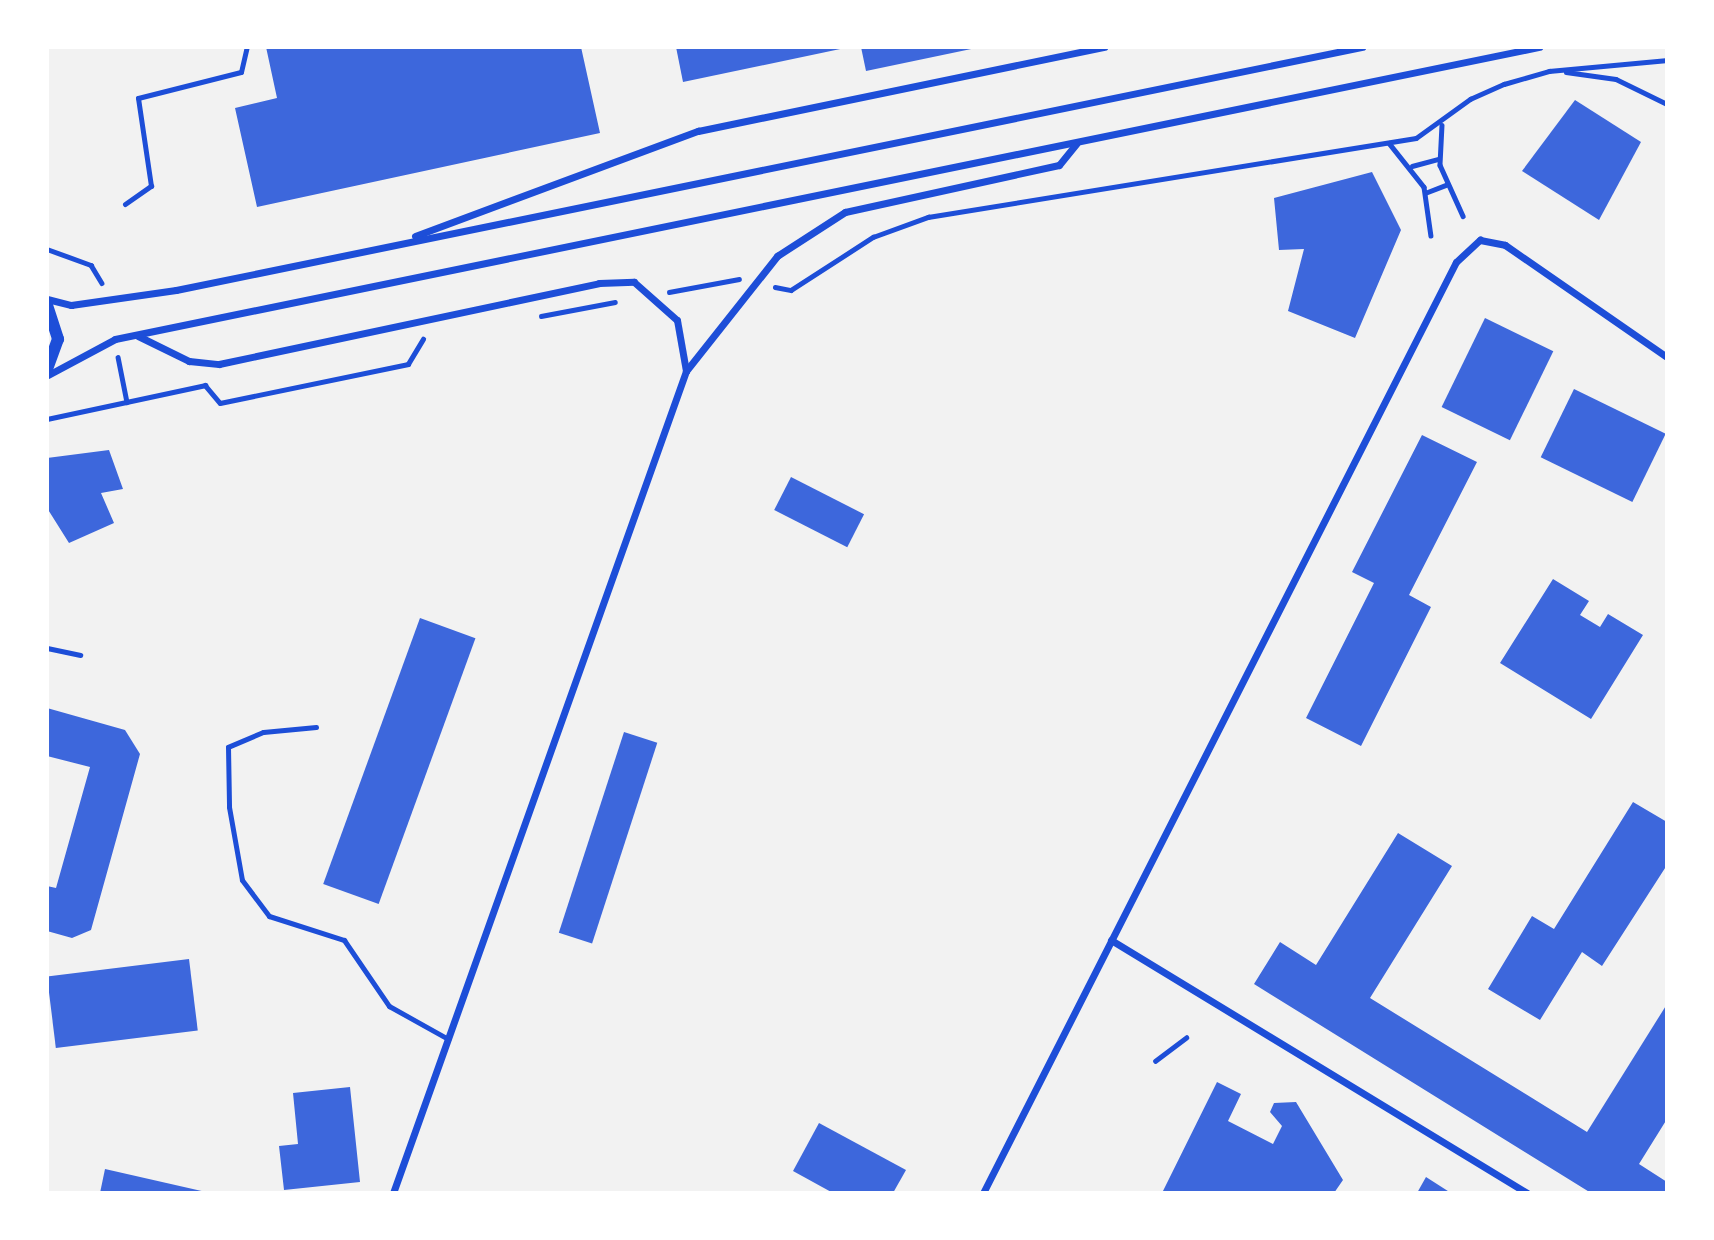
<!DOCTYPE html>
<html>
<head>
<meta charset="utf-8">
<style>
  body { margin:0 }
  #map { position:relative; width:1714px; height:1240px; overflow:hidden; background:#f2f2f2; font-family:Lato,sans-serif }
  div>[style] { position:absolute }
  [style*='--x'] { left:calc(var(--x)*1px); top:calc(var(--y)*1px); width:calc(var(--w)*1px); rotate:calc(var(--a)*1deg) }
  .building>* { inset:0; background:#3d67dc; transform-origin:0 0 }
  .path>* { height:4.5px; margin:-2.25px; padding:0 2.25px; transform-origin:2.25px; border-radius:2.25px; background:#1d4ed8 }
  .service>* { height:5px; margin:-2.5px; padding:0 2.5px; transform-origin:2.5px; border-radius:2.5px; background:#1d4ed8 }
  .minor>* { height:7px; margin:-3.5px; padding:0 3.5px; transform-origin:3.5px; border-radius:3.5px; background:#1d4ed8 }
  .tertiary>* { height:12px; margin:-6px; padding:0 6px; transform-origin:6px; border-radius:6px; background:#1d4ed8 }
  span { translate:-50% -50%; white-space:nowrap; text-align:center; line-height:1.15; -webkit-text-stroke:7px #fff; paint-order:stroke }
  .frame { position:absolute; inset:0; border:49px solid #fff; pointer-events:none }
</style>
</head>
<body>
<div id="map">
  <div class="building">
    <i style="clip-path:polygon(266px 47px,581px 47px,600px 133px,257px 207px,235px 108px,277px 98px)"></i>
    <i style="clip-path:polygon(676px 47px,845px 47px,845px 48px,683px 82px)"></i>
    <i style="clip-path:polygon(861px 47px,976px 47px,976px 48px,866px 71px)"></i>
    <i style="clip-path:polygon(1575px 100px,1641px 142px,1599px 220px,1522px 171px)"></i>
    <i style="clip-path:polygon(1372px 172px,1401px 230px,1355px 338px,1288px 311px,1304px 249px,1279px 250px,1274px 198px)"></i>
    <i style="left:1485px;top:318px;width:76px;height:99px;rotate:26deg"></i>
    <i style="left:1574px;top:389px;width:102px;height:76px;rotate:26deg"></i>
    <i style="clip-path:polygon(1422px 435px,1477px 462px,1409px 595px,1431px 607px,1361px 746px,1306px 718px,1374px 583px,1352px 572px)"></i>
    <i style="clip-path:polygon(109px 450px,123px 489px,101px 493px,114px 523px,69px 543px,47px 508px,47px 458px)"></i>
    <i style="left:791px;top:477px;width:82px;height:37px;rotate:27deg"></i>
    <i style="clip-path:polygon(1553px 579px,1589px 601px,1580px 615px,1600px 627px,1608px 614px,1643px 635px,1591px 719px,1500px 663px)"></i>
    <i style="left:420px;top:618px;width:59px;height:283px;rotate:20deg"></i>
    <i style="clip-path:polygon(47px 708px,125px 730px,140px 754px,91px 930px,72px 938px,47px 931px,47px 886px,56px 888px,90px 767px,47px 756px)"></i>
    <i style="left:624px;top:732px;width:35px;height:211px;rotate:18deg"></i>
    <i style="clip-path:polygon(1633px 802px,1667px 822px,1667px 865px,1602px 966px,1582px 952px,1540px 1020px,1488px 989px,1532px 916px,1554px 929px)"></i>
    <i style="clip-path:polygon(1398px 833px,1452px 866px,1370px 998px,1587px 1132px,1667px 1004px,1667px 1119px,1639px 1164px,1667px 1182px,1667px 1193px,1591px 1193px,1254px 984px,1280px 942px,1316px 965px)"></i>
    <i style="left:189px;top:959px;width:72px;height:143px;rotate:83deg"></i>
    <i style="clip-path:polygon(1217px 1082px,1241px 1094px,1228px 1121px,1273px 1144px,1282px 1126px,1270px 1112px,1274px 1103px,1296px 1102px,1343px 1180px,1334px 1193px,1162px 1193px)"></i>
    <i style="clip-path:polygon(350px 1087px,360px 1182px,284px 1190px,279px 1146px,298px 1144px,293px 1093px)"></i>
    <i style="clip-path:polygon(819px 1123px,906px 1170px,893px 1193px,833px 1193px,793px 1171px)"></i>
    <i style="clip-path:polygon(105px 1169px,206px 1192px,206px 1193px,100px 1193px)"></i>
    <i style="clip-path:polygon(1426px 1177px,1451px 1193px,1417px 1193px)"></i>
  </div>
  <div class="path">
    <i style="--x:1566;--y:72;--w:50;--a:8"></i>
    <i style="--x:1616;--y:79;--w:57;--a:26.1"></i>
    <i style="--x:1442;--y:125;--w:40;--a:92.9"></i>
    <i style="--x:1440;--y:165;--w:56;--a:65.7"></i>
    <i style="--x:1389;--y:143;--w:56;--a:51.5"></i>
    <i style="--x:1424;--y:187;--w:49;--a:81.9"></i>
    <i style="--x:1412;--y:166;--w:28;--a:-15"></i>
    <i style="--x:1425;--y:193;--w:22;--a:-21"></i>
    <i style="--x:47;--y:249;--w:47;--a:20"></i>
    <i style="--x:91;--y:265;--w:21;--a:59"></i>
    <i style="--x:775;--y:287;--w:16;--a:11"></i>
    <i style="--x:791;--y:290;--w:98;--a:-32.9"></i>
    <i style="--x:873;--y:237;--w:59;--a:-20"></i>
    <i style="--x:928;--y:217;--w:494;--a:-9.2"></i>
    <i style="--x:1416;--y:138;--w:67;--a:-35.8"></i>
    <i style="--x:1470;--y:99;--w:37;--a:-24"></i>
    <i style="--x:1504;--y:84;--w:47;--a:-16.1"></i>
    <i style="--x:1549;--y:71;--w:119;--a:-5.3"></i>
    <i style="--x:669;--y:292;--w:71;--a:-10.5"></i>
    <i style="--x:541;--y:316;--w:75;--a:-10.7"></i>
    <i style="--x:118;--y:357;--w:46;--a:78.7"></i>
    <i style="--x:47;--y:419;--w:162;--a:-12.1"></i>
    <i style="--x:205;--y:385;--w:23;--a:50"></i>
    <i style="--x:220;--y:403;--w:192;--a:-11.7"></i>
    <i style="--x:408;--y:364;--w:29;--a:-59"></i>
    <i style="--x:1155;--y:1061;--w:39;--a:-37"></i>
  </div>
  <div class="service">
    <i style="--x:125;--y:204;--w:32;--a:-35"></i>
    <i style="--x:151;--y:186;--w:89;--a:-98.4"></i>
    <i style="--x:138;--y:98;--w:106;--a:-14.2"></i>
    <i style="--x:241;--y:72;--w:26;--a:-77"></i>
    <i style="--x:47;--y:648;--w:34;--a:12"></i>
    <i style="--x:316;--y:727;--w:53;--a:174.6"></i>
    <i style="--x:263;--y:732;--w:38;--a:157"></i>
    <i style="--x:228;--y:747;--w:60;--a:89"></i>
    <i style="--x:229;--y:807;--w:74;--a:79.9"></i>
    <i style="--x:242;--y:880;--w:45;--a:53.1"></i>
    <i style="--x:269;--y:916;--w:79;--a:17.7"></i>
    <i style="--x:344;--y:940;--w:80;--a:55.7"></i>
    <i style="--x:389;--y:1006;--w:68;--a:29.2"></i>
  </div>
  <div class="minor">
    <i style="--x:415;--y:236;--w:302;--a:-20.4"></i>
    <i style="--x:698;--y:131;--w:415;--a:-11.7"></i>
    <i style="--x:47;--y:299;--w:25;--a:14"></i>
    <i style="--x:71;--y:305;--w:106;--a:-8.1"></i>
    <i style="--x:176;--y:290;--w:1211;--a:-11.58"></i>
    <i style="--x:138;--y:336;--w:57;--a:26.1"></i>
    <i style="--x:189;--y:361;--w:30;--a:6"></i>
    <i style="--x:219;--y:364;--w:389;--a:-12"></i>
    <i style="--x:599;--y:283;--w:35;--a:-2"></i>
    <i style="--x:634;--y:282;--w:57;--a:41.5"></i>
    <i style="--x:677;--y:320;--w:52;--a:80"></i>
    <i style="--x:48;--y:375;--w:76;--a:-28.2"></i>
    <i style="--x:115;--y:339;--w:1454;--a:-11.59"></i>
    <i style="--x:1111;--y:940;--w:487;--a:31.3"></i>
    <i style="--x:393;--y:1193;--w:873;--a:-70.38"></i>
    <i style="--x:686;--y:371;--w:147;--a:-51.6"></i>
    <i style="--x:777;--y:256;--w:81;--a:-32.9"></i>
    <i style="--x:845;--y:212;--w:219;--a:-12.4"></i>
    <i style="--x:1059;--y:165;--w:28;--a:-51"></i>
    <i style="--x:983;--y:1193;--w:1044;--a:-63.07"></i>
    <i style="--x:1456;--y:262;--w:33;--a:-43"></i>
    <i style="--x:1480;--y:240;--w:25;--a:11"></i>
    <i style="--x:1505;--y:245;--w:197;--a:34.7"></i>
  </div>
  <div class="tertiary">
    <i style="--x:47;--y:305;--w:36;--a:72"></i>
    <i style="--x:58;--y:339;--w:33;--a:110"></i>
  </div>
  <div class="frame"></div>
</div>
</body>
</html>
